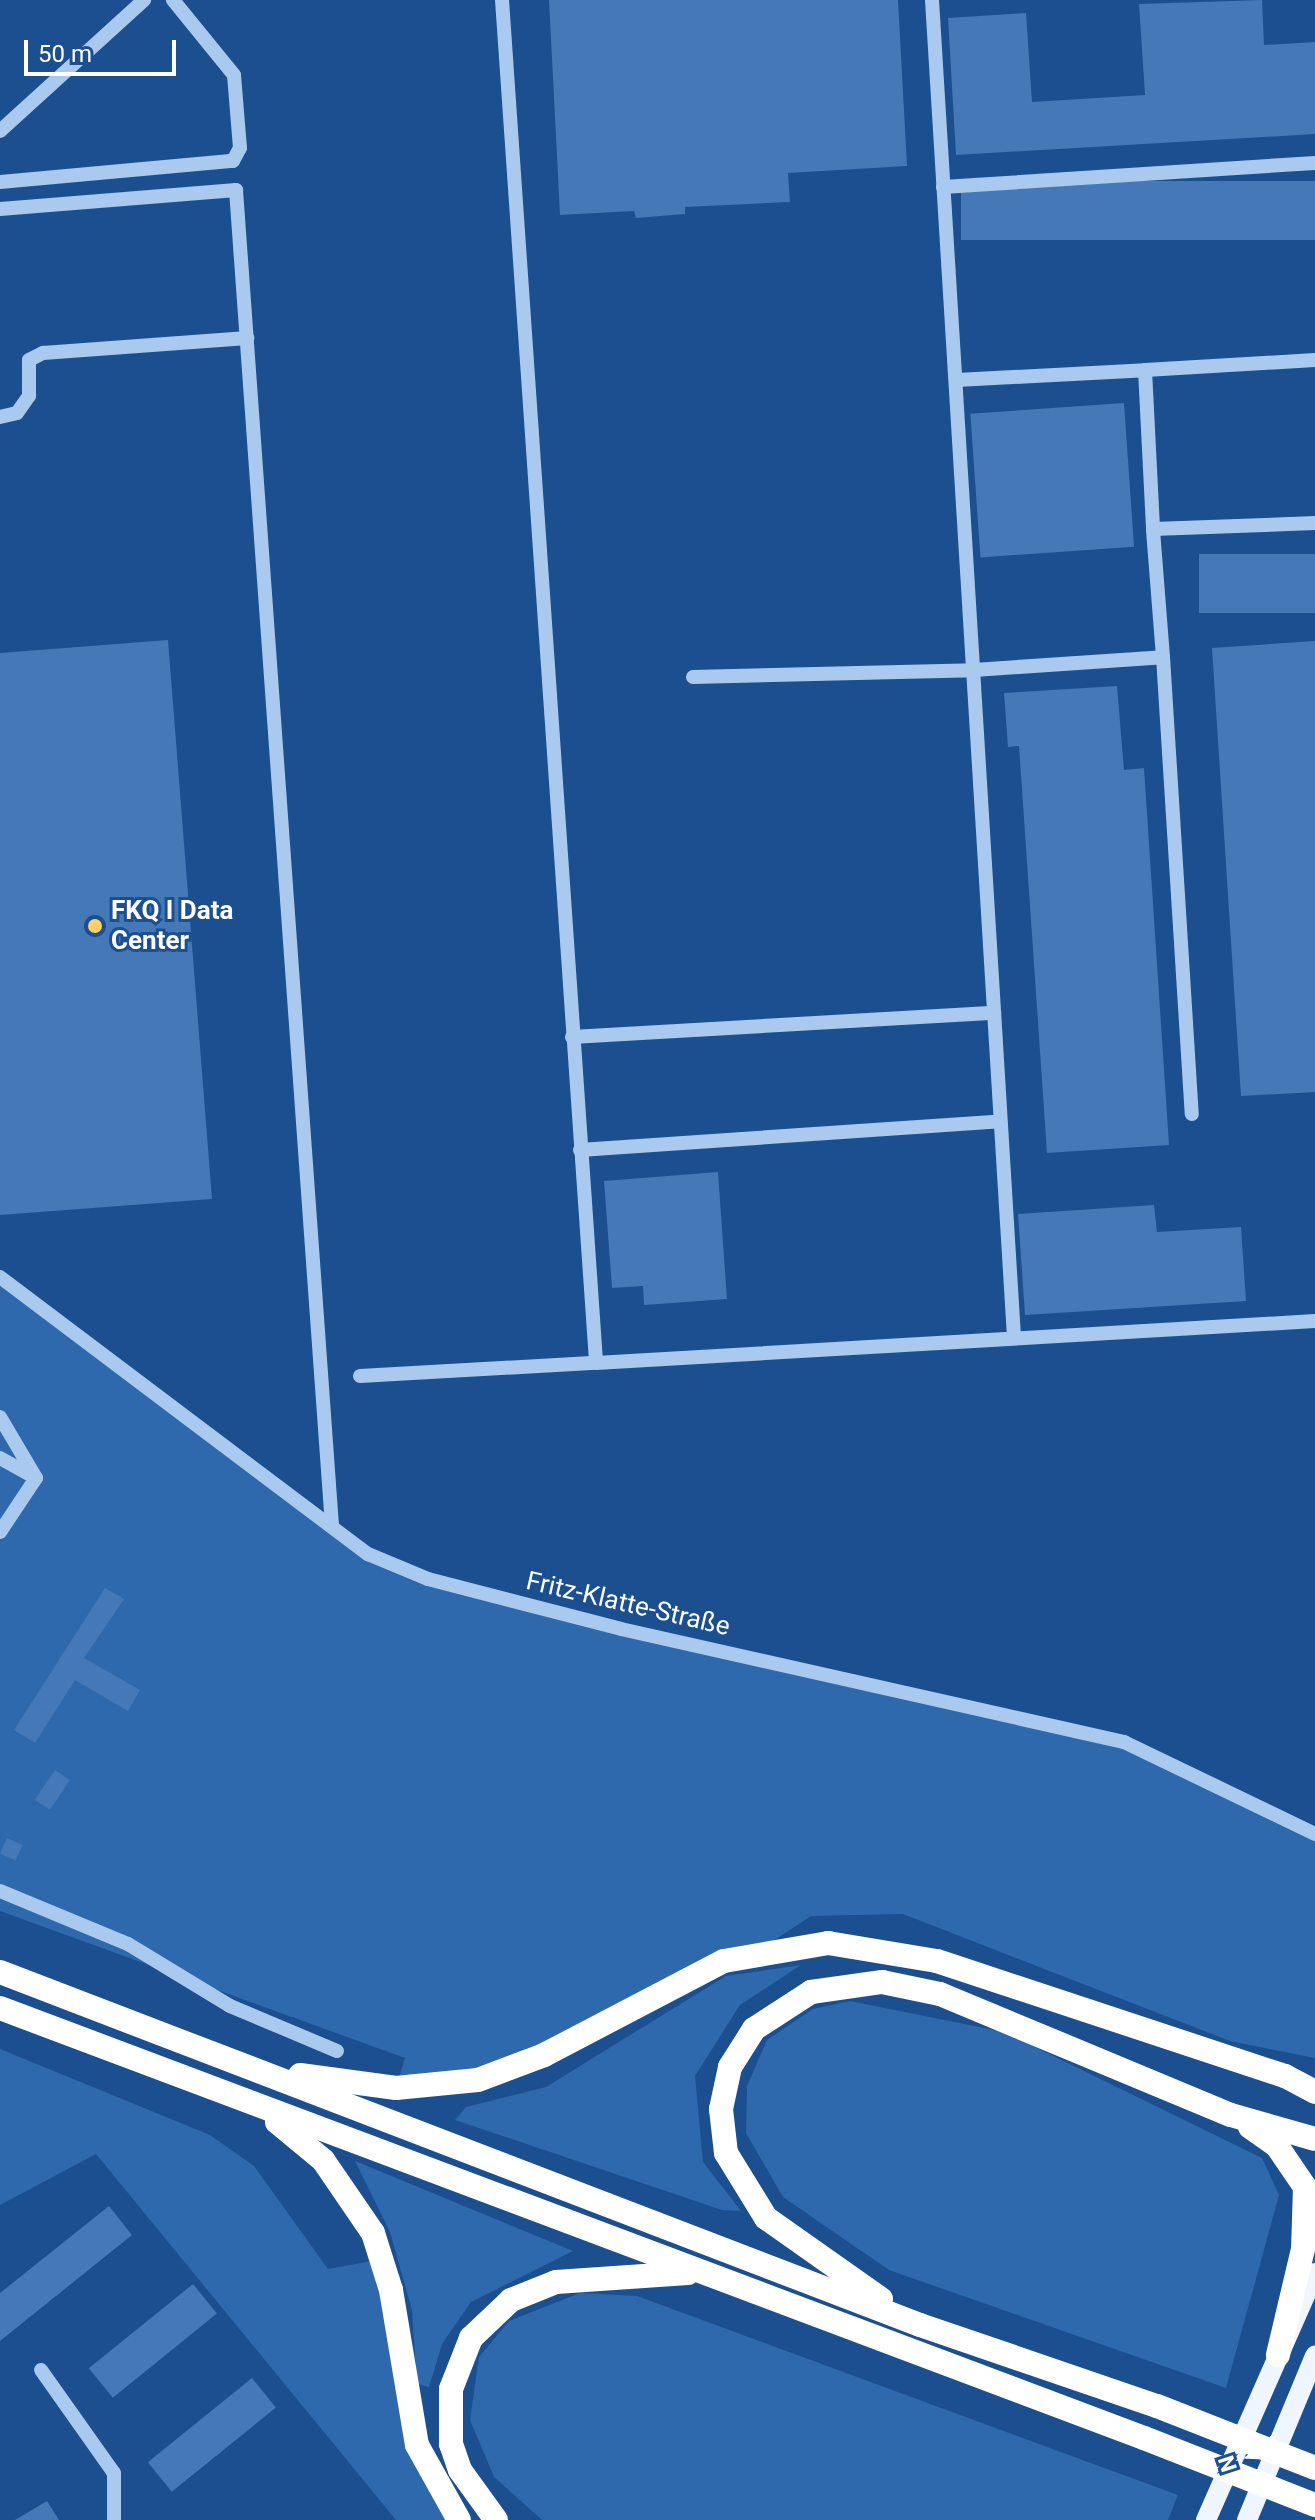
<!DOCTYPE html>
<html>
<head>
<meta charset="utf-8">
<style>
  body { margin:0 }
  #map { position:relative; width:1315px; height:2520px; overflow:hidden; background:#1b4f8f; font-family:Roboto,sans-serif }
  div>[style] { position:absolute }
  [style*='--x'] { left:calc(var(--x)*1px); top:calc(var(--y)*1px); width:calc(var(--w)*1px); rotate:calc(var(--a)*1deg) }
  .green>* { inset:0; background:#2e69ad }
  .building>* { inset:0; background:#4478b7; transform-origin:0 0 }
  .minor>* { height:14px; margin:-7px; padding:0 7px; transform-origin:7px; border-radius:7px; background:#a9c9ee }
  .major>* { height:20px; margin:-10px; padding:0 10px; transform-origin:10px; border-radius:10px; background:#f0f6ff }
  .highway>* { height:24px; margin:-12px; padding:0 12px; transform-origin:12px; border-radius:12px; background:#fff }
  .highway-bridge>* { height:24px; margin:-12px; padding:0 12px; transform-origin:12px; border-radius:12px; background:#fff }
  .dots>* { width:22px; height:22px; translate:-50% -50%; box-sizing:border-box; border:4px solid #1b4f8f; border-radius:50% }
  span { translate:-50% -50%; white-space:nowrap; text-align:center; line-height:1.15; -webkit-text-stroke:6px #1b4f8f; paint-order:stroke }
  .poi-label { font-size:26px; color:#fff; font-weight:700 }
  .left { translate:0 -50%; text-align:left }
  .street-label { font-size:26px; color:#fff }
  .north { position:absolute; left:1211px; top:2416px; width:80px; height:80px; -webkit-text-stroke:6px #1b4f8f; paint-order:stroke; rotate:252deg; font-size:22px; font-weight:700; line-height:32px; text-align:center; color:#fff }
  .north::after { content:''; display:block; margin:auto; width:28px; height:36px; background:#fff; clip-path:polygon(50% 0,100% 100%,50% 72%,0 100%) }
  .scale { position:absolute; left:24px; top:40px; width:152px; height:36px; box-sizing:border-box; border:4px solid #fff; border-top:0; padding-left:10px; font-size:24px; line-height:28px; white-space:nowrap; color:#fff; -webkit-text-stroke:6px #1b4f8f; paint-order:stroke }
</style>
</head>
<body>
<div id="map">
  <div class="green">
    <i style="clip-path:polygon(0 1277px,368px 1554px,428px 1579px,1124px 1742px,1315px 1834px,1315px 2058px,1230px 2041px,903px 1914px,811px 1916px,758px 1951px,544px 2055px,396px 2088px,405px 2058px,0 1911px)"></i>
    <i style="clip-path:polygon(801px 1965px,740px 2005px,695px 2076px,703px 2162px,741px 2211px,722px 2210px,455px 2120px,466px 2107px,546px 2087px,726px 1976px)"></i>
    <i style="clip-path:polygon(850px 2001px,1004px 2032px,1262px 2158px,1279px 2195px,1226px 2388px,889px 2270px,783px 2197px,746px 2133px,747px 2086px,767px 2040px,813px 2009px)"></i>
    <i style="clip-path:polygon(0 2049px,210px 2135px,254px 2166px,328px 2269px,383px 2259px,404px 2390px,459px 2520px,396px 2520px,96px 2154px,0 2205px)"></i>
    <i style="clip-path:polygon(355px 2161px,573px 2251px,471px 2302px,442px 2344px,429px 2387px,417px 2384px,412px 2310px,390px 2232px)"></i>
    <i style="clip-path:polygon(580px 2293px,637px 2296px,1178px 2495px,1168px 2520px,542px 2520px,494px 2477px,470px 2420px,479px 2357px,509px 2321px)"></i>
  </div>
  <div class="building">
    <i style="clip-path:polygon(549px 0,898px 0,907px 166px,788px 173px,790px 202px,685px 207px,685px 214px,636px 218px,634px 211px,560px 215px)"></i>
    <i style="clip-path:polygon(1262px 0,1264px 45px,1315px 42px,1315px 134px,956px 155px,948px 18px,1026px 13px,1032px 102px,1145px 95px,1139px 4px)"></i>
    <i style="left:1315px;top:181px;width:59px;height:354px;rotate:90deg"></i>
    <i style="left:1124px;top:403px;width:144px;height:154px;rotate:86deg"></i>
    <i style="left:1315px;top:554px;width:59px;height:116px;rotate:90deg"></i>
    <i style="clip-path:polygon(168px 640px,212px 1199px,0 1215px,0 653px)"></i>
    <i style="clip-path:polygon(1315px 641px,1315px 1092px,1241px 1096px,1212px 648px)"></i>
    <i style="clip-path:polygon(1117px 686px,1124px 770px,1144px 768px,1169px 1145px,1047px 1153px,1019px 746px,1008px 747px,1004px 693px)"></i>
    <i style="clip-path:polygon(718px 1172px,727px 1299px,644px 1305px,643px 1286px,612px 1288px,604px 1181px)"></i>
    <i style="clip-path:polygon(1154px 1205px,1157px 1232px,1241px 1227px,1246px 1301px,1025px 1315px,1018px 1214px)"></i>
    <i style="clip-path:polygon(105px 1588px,124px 1599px,84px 1658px,140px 1690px,128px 1711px,75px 1680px,35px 1743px,14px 1730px)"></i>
    <i style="left:55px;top:1770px;width:18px;height:36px;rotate:34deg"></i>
    <i style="left:7px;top:1838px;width:17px;height:17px;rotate:24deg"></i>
    <i style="clip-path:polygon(109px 2206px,132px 2235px,0 2341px,0 2293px)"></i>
    <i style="left:193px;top:2284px;width:38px;height:134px;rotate:51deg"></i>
    <i style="left:252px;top:2378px;width:38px;height:134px;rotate:51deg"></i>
    <i style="clip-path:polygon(47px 2501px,59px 2520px,15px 2520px)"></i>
  </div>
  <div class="minor">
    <i style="--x:502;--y:0;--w:1366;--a:86.05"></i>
    <i style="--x:596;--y:1363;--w:720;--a:-3.34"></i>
    <i style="--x:932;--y:0;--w:1340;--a:86.49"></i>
    <i style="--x:0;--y:131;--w:195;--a:-42.3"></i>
    <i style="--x:0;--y:182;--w:234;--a:-5.2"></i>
    <i style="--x:233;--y:161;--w:15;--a:-62"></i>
    <i style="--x:240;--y:148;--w:73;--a:-94.7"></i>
    <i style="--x:234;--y:75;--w:97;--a:-129.1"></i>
    <i style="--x:943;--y:187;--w:373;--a:-3.7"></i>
    <i style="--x:0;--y:209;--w:237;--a:-4.6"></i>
    <i style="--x:236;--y:190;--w:1338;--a:85.89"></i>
    <i style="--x:1315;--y:360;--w:170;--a:176.6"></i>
    <i style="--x:1145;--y:370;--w:159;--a:87.1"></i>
    <i style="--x:1153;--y:529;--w:162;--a:-2.1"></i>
    <i style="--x:957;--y:380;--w:188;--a:-3"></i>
    <i style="--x:0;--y:417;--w:17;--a:-13"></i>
    <i style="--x:17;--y:413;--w:21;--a:-55"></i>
    <i style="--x:29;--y:396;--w:36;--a:-90"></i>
    <i style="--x:29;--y:360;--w:16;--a:-27"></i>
    <i style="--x:43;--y:353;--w:205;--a:-4.2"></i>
    <i style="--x:1163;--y:657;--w:458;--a:86.4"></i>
    <i style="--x:693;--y:677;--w:281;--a:-1.4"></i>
    <i style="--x:974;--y:670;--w:189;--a:-3.9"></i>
    <i style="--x:1163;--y:657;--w:128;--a:-94.5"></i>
    <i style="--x:572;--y:1037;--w:423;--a:-3.3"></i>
    <i style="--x:580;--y:1150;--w:421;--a:-3.9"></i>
    <i style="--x:0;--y:1277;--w:461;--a:37"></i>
    <i style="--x:368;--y:1554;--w:65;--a:22.6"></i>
    <i style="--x:428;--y:1579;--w:199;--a:14.5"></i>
    <i style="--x:621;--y:1629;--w:516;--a:12.66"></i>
    <i style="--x:1124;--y:1742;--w:212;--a:25.7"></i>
    <i style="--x:360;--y:1376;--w:236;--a:-3.2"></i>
    <i style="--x:0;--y:1417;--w:71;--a:59.5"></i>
    <i style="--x:0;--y:1458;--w:41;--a:29.1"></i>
    <i style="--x:0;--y:1532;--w:65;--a:-56.3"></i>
    <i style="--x:0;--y:1891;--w:139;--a:22.5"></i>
    <i style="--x:128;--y:1944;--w:119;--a:31.3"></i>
    <i style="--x:230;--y:2006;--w:116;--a:22.8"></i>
    <i style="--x:41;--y:2370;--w:126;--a:54.7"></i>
    <i style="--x:114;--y:2473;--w:47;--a:90"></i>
  </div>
  <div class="major">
    <i style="--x:1206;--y:2520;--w:270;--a:-66.2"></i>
    <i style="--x:1247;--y:2520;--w:178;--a:-67.5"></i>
  </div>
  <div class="highway">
    <i style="--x:0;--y:1972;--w:985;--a:20.99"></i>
    <i style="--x:920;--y:2325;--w:250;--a:18.9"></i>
    <i style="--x:0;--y:2008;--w:1222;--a:20.6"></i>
    <i style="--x:300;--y:2075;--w:97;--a:7.7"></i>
    <i style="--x:396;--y:2088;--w:82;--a:-5.6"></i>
    <i style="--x:478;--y:2080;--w:71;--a:-20.7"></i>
    <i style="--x:544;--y:2055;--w:203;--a:-27.6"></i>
    <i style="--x:724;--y:1961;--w:106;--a:-9.8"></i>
    <i style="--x:828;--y:1943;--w:110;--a:9.4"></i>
    <i style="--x:937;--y:1961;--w:367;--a:18.3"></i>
    <i style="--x:1285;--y:2076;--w:34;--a:28"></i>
    <i style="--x:277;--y:2122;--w:60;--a:39.6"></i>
    <i style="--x:323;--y:2160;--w:88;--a:55.6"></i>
    <i style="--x:373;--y:2233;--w:60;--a:72.5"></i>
    <i style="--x:391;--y:2290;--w:157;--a:80.5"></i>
    <i style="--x:417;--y:2445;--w:86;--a:60.8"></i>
    <i style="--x:1250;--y:2127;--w:33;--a:35"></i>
    <i style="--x:1277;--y:2146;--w:50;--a:55.7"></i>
    <i style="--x:1305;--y:2187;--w:62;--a:91.8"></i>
    <i style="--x:1303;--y:2249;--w:109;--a:103.3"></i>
    <i style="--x:881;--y:2299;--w:141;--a:-144.8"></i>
    <i style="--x:766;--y:2218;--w:76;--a:-121.6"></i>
    <i style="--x:726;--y:2153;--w:44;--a:-96.5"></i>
    <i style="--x:721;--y:2109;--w:43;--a:-77.9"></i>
    <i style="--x:730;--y:2067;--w:45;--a:-57.7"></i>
    <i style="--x:754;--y:2029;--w:68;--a:-33"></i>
    <i style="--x:811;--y:1992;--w:72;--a:-8"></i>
    <i style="--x:882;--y:1982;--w:59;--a:11.7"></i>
    <i style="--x:940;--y:1994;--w:315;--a:22.6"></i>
    <i style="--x:1231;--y:2115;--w:87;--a:15.9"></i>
    <i style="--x:496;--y:2520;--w:62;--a:-125.8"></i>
    <i style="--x:460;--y:2470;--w:28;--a:-109"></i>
    <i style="--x:451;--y:2444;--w:55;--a:-90"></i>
    <i style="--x:451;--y:2389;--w:55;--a:-68.6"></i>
    <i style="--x:471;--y:2338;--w:55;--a:-43.5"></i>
    <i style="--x:511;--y:2300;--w:48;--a:-21.8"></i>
    <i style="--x:556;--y:2282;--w:132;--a:-3.9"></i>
  </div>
  <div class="highway-bridge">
    <i style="--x:1157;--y:2406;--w:170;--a:21.4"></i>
    <i style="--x:1144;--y:2438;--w:184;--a:21.4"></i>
  </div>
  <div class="dots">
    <i style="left:95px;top:926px;background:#ffd166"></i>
  </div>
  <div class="poi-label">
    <span class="left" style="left:111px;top:926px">FKQ I Data<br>Center</span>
  </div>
  <div class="street-label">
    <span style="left:628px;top:1604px;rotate:13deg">Fritz-Klatte-Straße</span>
  </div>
  <div class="north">N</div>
  <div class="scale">50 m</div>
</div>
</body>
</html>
